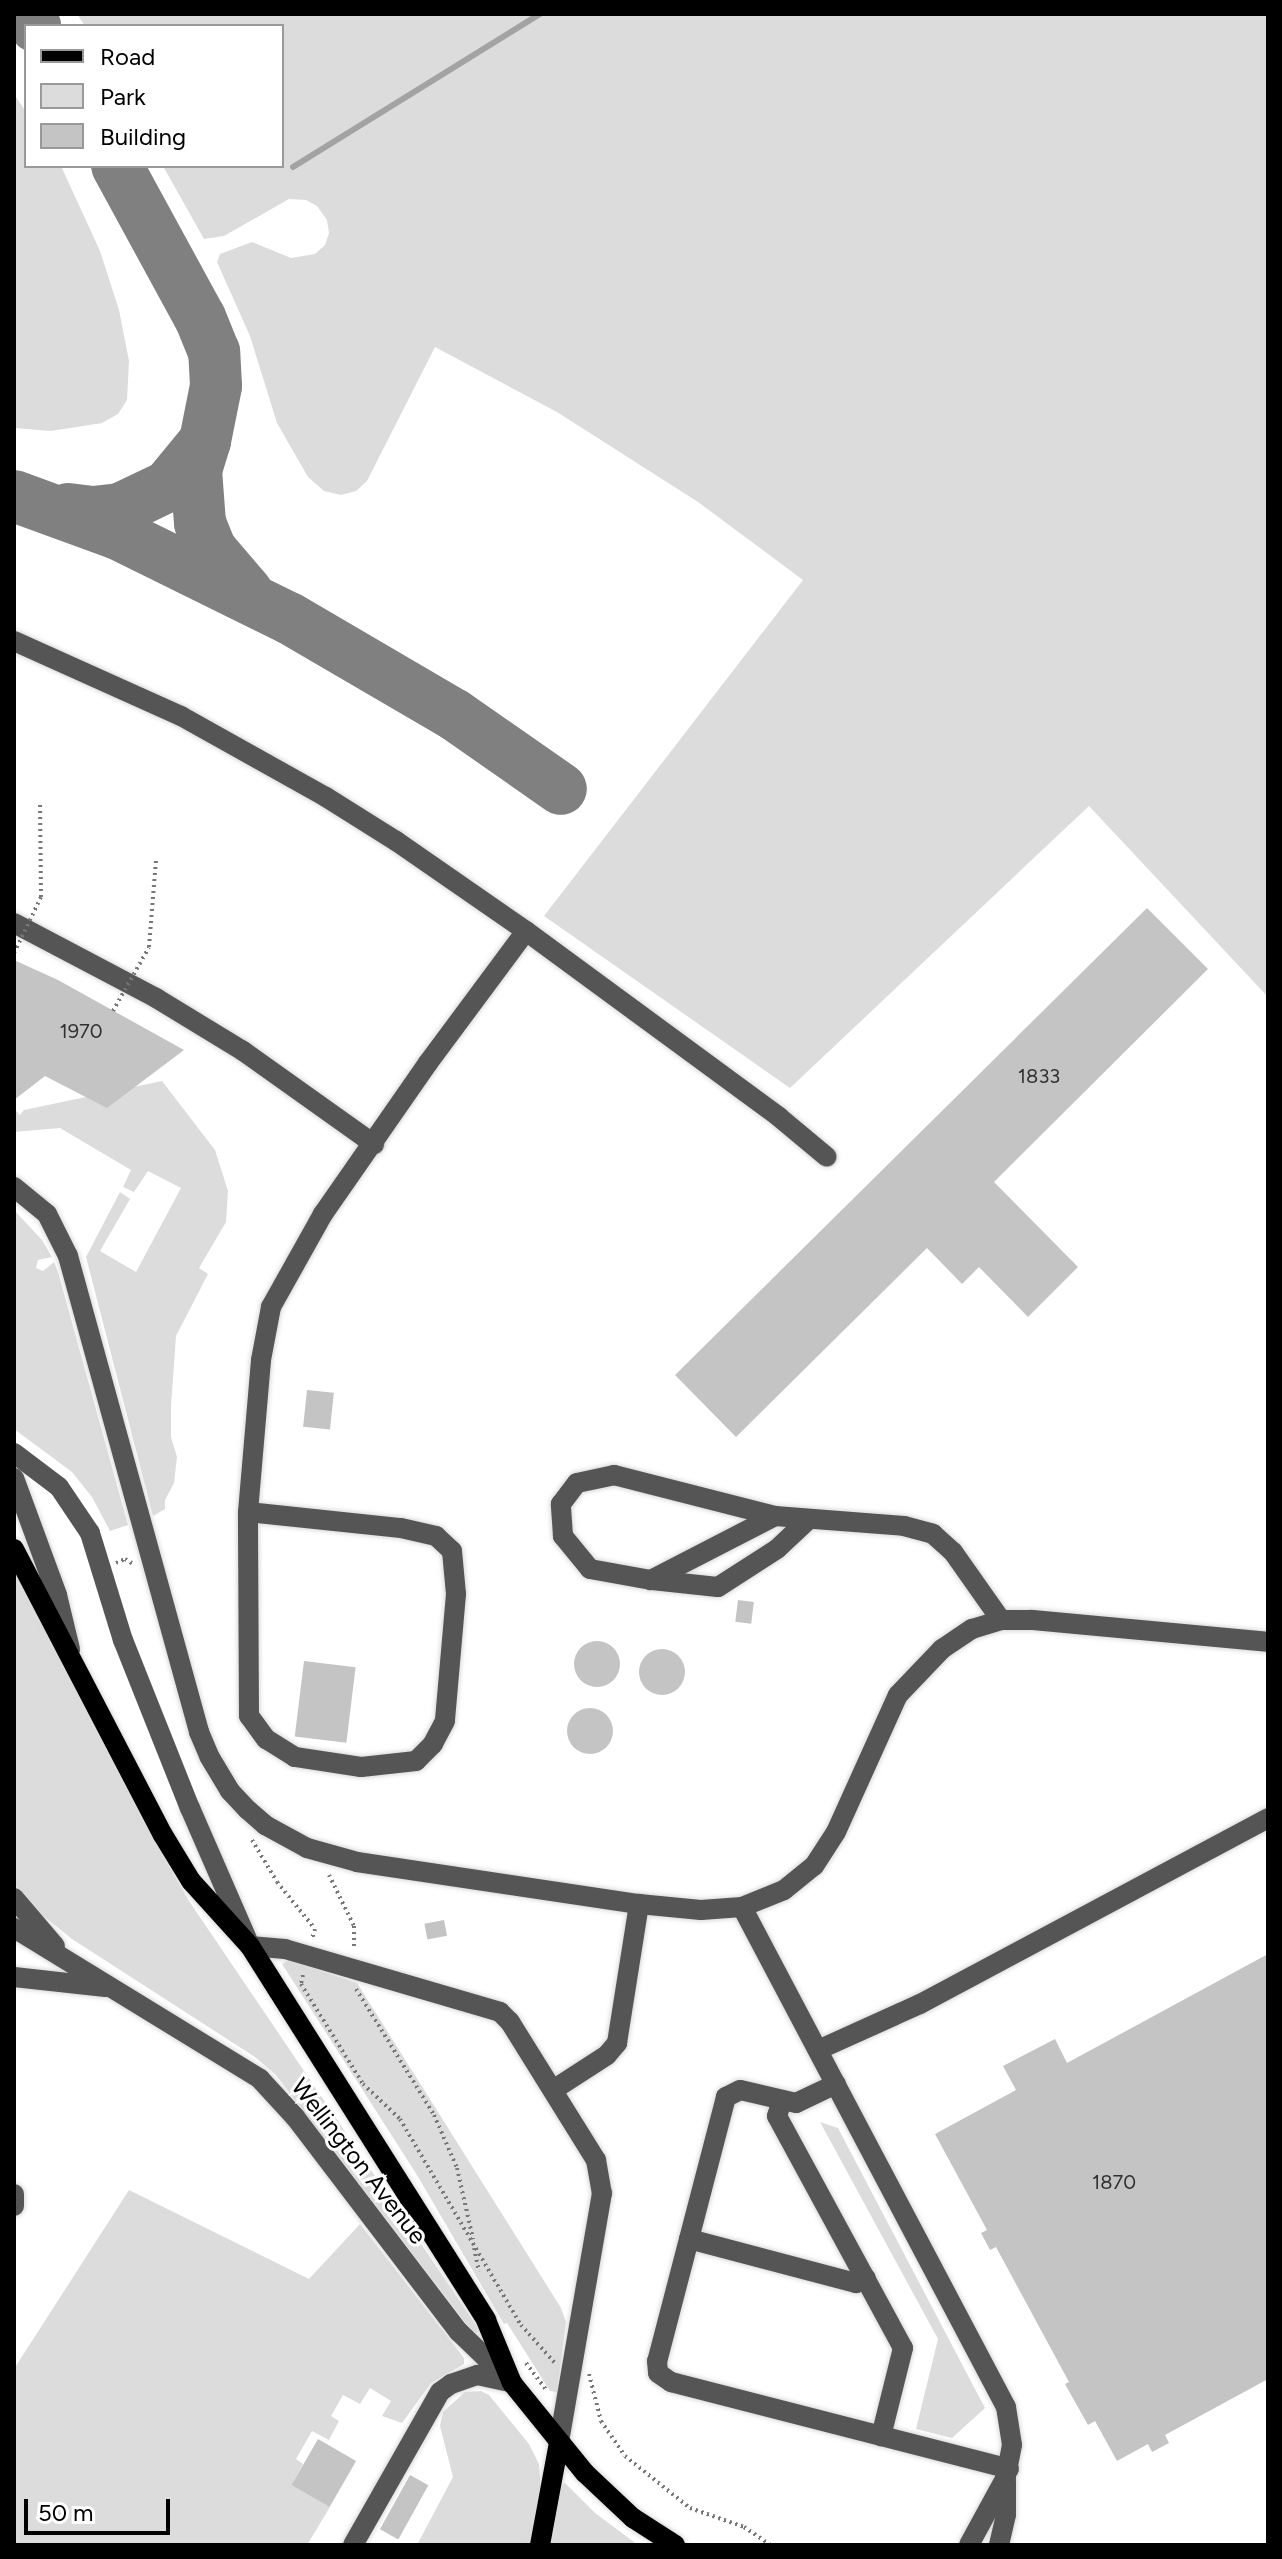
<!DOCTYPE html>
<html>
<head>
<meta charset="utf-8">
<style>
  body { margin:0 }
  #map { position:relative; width:1282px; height:2559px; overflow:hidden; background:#fff; font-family:Figtree,sans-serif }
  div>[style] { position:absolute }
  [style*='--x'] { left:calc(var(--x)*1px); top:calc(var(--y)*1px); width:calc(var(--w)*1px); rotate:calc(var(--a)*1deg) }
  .green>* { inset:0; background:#dcdcdc }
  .stream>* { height:6px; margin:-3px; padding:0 3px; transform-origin:3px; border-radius:3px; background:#a3a3a3 }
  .taxiway>* { height:52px; margin:-26px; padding:0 26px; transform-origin:26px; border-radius:26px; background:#808080 }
  .building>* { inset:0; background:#c4c4c4; transform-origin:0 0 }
  .round { border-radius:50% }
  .path>* { height:4px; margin-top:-2px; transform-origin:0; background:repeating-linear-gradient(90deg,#777 0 2px,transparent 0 6px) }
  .roads { filter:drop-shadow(0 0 2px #dbdbdb) drop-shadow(0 0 2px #dbdbdb) }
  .minor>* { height:20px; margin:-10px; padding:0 10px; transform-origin:10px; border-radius:10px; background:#555 }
  .major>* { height:20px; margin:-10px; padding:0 10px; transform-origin:10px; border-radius:10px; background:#000 }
  .path-bridge>* { height:4px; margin-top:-2px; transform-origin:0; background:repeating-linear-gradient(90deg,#777 0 2px,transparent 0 6px) }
  .minor-bridge>* { height:20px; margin:-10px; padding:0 10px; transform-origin:10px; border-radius:10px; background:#555 }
  span { translate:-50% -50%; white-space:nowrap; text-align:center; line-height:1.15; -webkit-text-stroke:6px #fff; paint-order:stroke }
  .number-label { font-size:20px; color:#313131 }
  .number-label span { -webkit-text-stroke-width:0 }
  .street-label { font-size:24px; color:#000 }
  .frame { position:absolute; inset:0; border:16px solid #000; pointer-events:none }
  .legend { position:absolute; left:24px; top:24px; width:260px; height:144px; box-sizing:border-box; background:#fff; border:2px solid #999; margin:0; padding:10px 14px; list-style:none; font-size:24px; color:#000 }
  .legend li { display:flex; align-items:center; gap:16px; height:40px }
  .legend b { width:40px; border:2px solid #999 }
  .scale { position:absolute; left:24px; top:2499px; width:146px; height:36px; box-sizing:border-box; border:4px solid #000; border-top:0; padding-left:10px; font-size:24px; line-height:28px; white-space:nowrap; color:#000; -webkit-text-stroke:6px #fff; paint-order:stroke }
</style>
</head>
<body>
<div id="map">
  <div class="green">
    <i style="clip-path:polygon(77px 14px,1268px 14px,1268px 997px,1089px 806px,790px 1088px,544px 916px,803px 580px,698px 502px,557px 412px,435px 347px,367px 481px,356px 491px,341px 495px,324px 491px,308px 477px,277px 423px,250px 336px,217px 262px,220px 254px,252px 242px,291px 258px,315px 254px,325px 245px,329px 233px,327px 220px,317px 206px,306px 200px,289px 199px,224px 236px,204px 239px,163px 166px,282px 166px,282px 26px,85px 26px)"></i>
    <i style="clip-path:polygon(14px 94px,26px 112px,26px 166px,61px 166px,100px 251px,119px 310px,129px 361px,127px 400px,118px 414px,102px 423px,51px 431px,14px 428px)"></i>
    <i style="clip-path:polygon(162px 1081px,215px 1150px,228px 1191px,226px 1222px,199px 1268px,208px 1274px,176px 1336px,171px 1406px,171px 1437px,177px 1457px,174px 1483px,165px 1500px,165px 1509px,153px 1516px,86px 1257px,120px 1192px,130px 1199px,100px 1251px,136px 1272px,181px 1188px,148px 1171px,134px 1192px,123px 1187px,131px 1170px,60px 1128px,14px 1132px,14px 1109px,20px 1115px,24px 1110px)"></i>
    <i style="clip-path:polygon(14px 1210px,42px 1240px,52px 1257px,38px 1260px,36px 1268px,43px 1271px,54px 1262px,58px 1272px,128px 1525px,110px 1531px,92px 1497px,72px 1472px,14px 1429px)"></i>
    <i style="clip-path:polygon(14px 1568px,145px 1824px,189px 1901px,480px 2331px,474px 2334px,276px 2075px,255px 2057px,72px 1939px,41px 1914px,14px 1884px)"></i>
    <i style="clip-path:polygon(289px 1960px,357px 1983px,561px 2308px,566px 2322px,557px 2392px,550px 2391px,507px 2323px,504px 2324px,417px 2175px,282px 1964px)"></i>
    <i style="clip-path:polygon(820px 2122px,838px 2128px,985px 2408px,952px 2438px,916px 2429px,938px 2339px)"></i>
    <i style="clip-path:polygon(129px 2190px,309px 2279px,360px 2224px,464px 2358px,464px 2364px,431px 2383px,402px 2423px,382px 2416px,391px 2401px,370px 2388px,360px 2404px,343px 2395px,331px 2416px,339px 2421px,329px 2440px,312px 2431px,296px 2459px,303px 2464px,292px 2485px,330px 2507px,307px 2545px,14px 2545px,14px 2369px)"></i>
    <i style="clip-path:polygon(481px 2391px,489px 2395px,529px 2444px,539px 2464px,541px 2491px,530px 2545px,417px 2545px,453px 2477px,440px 2426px,443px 2412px,465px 2392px)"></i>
    <i style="clip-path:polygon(565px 2483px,595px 2513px,638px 2545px,549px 2545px,560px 2486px)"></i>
  </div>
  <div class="stream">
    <i style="--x:293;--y:167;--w:291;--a:-31.8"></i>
  </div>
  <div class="taxiway">
    <i style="--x:25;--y:14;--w:16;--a:50"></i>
    <i style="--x:205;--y:441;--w:30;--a:107"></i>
    <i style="--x:196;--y:470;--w:53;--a:85.7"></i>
    <i style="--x:200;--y:523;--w:29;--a:68"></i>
    <i style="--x:211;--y:550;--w:55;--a:49.4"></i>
    <i style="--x:14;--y:496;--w:111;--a:20.1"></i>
    <i style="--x:118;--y:534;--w:191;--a:26.2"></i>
    <i style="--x:289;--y:618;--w:192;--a:30.3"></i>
    <i style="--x:455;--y:715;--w:129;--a:34.9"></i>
    <i style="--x:68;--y:509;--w:25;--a:7"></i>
    <i style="--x:93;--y:512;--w:27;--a:-6"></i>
    <i style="--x:120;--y:509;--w:53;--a:-25.6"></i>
    <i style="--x:168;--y:486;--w:58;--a:-50.6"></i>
    <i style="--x:205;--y:441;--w:56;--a:-78.7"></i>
    <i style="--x:216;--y:386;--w:34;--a:-93"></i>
    <i style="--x:214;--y:352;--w:37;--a:-112"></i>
    <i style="--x:200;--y:318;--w:173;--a:-118.6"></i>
  </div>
  <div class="building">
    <i style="clip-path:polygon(1147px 908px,1208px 969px,994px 1182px,1078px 1267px,1028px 1317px,979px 1267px,962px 1284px,927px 1248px,736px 1437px,675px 1375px)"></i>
    <i style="clip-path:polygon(14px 960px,58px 980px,184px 1050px,107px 1108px,45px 1076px,14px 1100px)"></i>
    <i style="left:307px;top:1390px;width:27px;height:37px;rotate:6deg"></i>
    <i style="left:738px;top:1600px;width:16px;height:22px;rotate:7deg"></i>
    <i class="round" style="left:574px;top:1641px;width:46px;height:46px"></i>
    <i class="round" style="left:639px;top:1649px;width:46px;height:46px"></i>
    <i style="left:304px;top:1661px;width:52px;height:76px;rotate:7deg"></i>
    <i class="round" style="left:567px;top:1708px;width:46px;height:46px"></i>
    <i style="left:444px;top:1920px;width:16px;height:20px;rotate:79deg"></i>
    <i style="clip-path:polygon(1268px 1954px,1268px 2379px,1165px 2435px,1169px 2443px,1152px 2452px,1148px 2444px,1117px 2461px,1095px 2421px,1088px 2425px,1065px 2384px,1069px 2382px,996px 2247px,990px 2250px,981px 2233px,987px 2230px,935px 2134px,1016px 2090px,1003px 2066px,1055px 2039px,1067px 2063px)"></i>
    <i style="left:318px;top:2439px;width:44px;height:53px;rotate:30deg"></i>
    <i style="left:410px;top:2475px;width:21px;height:62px;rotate:29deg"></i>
  </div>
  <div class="path">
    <i style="--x:149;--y:947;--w:87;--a:-85.4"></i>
    <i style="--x:116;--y:1563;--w:10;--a:-24"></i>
    <i style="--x:125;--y:1559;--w:9;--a:32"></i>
    <i style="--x:252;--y:1840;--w:49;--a:59.2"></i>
    <i style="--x:277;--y:1882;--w:60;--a:51"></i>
    <i style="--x:315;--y:1929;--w:10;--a:107"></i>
    <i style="--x:329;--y:1875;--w:57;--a:63.9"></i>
    <i style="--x:354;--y:1926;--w:22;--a:90"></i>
    <i style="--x:303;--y:1975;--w:9;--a:103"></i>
    <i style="--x:301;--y:1984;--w:118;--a:58.2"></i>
    <i style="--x:363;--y:2084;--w:51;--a:43.4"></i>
    <i style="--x:400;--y:2119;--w:239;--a:59.6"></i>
    <i style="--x:521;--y:2325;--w:50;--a:48.3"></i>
    <i style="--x:356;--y:1989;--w:148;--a:58.2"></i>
    <i style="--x:434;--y:2115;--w:58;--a:66.5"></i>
    <i style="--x:457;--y:2168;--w:73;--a:77.3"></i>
    <i style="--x:474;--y:2248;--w:24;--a:78"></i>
    <i style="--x:526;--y:2363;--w:35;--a:53"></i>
    <i style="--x:589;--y:2374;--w:49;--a:75.7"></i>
    <i style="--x:601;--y:2421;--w:42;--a:55.6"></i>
    <i style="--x:625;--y:2456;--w:83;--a:38.7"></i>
    <i style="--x:690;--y:2508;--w:57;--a:19.4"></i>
    <i style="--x:744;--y:2527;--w:32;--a:34"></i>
  </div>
  <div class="roads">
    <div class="minor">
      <i style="--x:14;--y:641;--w:183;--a:24.2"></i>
      <i style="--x:181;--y:716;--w:166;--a:29.2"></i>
      <i style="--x:326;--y:797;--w:83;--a:32.2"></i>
      <i style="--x:396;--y:841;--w:158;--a:34.7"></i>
      <i style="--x:526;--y:931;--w:314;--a:36.3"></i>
      <i style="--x:779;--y:1117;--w:62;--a:39.8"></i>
      <i style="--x:14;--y:923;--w:161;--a:27.8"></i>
      <i style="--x:156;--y:998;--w:102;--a:31.3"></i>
      <i style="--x:243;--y:1051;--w:161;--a:35.4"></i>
      <i style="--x:14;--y:1187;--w:43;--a:39.3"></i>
      <i style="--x:47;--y:1214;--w:47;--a:63.4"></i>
      <i style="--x:68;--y:1256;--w:494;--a:74.6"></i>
      <i style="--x:199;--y:1732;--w:26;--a:67"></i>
      <i style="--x:209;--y:1756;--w:41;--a:59"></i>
      <i style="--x:230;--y:1791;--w:26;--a:47"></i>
      <i style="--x:248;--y:1810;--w:23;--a:41"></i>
      <i style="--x:265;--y:1825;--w:48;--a:28.7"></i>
      <i style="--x:307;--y:1848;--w:52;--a:15.6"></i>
      <i style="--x:357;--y:1862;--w:285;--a:8.5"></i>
      <i style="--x:639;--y:1904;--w:62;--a:5.5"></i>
      <i style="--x:701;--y:1910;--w:41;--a:-4.2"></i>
      <i style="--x:742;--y:1907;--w:45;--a:-22"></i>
      <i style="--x:784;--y:1890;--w:38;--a:-39"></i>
      <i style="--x:814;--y:1866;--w:40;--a:-57.1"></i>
      <i style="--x:836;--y:1832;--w:150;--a:-65.7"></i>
      <i style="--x:898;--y:1695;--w:64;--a:-46.3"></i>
      <i style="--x:942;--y:1649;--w:36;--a:-34"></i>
      <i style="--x:972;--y:1629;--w:30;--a:-17"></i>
      <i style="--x:1001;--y:1620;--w:31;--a:0"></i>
      <i style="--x:1032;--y:1620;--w:237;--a:5.3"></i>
      <i style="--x:14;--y:1478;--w:125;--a:69.8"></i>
      <i style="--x:57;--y:1595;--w:56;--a:76.5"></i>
      <i style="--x:248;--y:1512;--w:154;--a:6"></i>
      <i style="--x:401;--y:1528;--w:36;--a:13"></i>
      <i style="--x:436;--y:1536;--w:22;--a:43"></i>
      <i style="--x:452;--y:1551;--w:43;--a:84.7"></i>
      <i style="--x:456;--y:1594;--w:127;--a:95"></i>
      <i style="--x:445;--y:1721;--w:26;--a:118"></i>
      <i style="--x:433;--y:1744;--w:24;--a:135"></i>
      <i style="--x:416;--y:1761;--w:55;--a:173.8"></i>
      <i style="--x:361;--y:1767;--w:67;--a:-171.4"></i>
      <i style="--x:295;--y:1757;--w:34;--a:-148"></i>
      <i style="--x:266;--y:1739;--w:29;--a:-126"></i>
      <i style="--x:249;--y:1716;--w:204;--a:-90.3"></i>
      <i style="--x:248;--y:1512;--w:153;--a:-85.1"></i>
      <i style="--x:261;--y:1360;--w:54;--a:-79.3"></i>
      <i style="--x:271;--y:1307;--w:107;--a:-60.8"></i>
      <i style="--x:323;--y:1214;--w:184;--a:-55.2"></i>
      <i style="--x:428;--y:1063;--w:164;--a:-53.4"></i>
      <i style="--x:775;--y:1516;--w:140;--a:152.7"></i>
      <i style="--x:651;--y:1580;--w:62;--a:-169.8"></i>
      <i style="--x:590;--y:1569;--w:43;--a:-129.3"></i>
      <i style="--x:563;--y:1536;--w:32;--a:-94"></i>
      <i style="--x:561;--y:1504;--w:26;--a:-53"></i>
      <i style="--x:577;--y:1483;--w:38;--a:-12"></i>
      <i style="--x:614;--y:1475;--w:166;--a:14.3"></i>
      <i style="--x:775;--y:1516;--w:129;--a:4.4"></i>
      <i style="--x:904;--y:1526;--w:30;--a:15"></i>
      <i style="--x:933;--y:1534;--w:27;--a:42"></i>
      <i style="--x:953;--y:1552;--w:83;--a:54.8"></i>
      <i style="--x:652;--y:1580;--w:66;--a:6.1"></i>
      <i style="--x:718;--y:1587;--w:70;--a:-32.8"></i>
      <i style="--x:777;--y:1549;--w:44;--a:-43.2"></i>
      <i style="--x:190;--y:1808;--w:150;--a:66.5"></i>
      <i style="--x:250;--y:1946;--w:35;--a:5"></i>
      <i style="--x:285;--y:1949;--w:224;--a:16.3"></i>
      <i style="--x:500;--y:2012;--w:14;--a:45"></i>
      <i style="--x:510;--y:2022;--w:163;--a:58.1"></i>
      <i style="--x:596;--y:2160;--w:34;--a:80"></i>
      <i style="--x:602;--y:2193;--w:253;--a:99.8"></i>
      <i style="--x:14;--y:1898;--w:63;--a:49.5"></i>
      <i style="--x:742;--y:1907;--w:565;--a:62.17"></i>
      <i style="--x:1006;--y:2407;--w:38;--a:81"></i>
      <i style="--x:1012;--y:2445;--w:33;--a:101"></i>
      <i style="--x:1006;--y:2477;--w:77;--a:118.6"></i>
      <i style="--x:14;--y:1928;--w:289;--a:31.5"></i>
      <i style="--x:260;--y:2079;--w:52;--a:47.4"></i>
      <i style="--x:295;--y:2117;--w:270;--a:52.7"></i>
      <i style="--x:459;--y:2332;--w:74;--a:43.9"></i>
      <i style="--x:14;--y:1977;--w:92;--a:6.3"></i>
      <i style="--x:818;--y:2050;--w:112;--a:-24.3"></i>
      <i style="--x:920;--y:2004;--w:395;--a:-28.1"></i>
      <i style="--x:836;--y:2084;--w:44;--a:154.6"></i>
      <i style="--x:796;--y:2103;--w:57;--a:-166.9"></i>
      <i style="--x:740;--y:2090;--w:16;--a:153"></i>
      <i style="--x:726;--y:2097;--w:273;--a:104.6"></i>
      <i style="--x:657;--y:2361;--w:12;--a:85"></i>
      <i style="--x:658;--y:2373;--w:16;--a:35"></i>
      <i style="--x:671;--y:2382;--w:349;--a:14.4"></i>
      <i style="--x:553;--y:2090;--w:64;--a:-32.9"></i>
      <i style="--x:607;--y:2055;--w:16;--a:-50"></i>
      <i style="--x:617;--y:2043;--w:141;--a:-81"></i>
      <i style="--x:782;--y:2100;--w:17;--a:107"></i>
      <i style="--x:777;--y:2116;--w:264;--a:61.5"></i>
      <i style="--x:903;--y:2348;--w:91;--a:104"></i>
      <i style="--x:14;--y:2194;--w:12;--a:90"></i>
      <i style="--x:689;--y:2239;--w:173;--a:14.8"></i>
      <i style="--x:856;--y:2283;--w:11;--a:-27"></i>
      <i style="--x:353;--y:2545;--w:176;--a:-60.4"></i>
      <i style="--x:440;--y:2392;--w:14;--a:-36"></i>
      <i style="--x:451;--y:2384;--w:28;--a:-19"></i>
      <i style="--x:477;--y:2375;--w:33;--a:12"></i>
      <i style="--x:999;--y:2545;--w:31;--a:-77"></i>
      <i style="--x:1006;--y:2515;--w:34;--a:-90"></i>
    </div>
    <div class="major">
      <i style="--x:14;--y:1549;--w:322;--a:62.5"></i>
      <i style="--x:163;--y:1835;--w:54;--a:58.7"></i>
      <i style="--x:191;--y:1881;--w:88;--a:47.8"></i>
      <i style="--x:250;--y:1946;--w:442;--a:57.7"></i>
      <i style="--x:486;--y:2320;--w:68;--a:67.6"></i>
      <i style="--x:512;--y:2383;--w:116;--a:51"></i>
      <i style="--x:585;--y:2473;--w:66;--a:43.2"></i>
      <i style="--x:633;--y:2518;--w:50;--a:32.7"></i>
      <i style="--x:540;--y:2545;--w:105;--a:-79.5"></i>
    </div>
  </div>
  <div class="path-bridge">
    <i style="--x:14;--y:953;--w:62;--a:-64.3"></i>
    <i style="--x:41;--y:897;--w:96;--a:-90.6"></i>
    <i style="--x:113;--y:1011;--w:73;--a:-60.6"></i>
  </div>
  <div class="minor-bridge">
    <i style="--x:14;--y:1453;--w:56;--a:37.1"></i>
    <i style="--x:59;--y:1487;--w:55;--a:56"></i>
    <i style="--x:90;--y:1533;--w:112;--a:72.9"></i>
    <i style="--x:123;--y:1640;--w:181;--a:68.3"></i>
  </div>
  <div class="number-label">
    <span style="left:81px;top:1031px">1970</span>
    <span style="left:1039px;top:1076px">1833</span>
    <span style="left:1114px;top:2182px">1870</span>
  </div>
  <div class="street-label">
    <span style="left:359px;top:2161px;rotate:52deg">Wellington Avenue</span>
  </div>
  <div class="frame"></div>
  <ul class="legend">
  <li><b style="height:10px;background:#000"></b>Road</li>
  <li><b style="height:22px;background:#dcdcdc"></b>Park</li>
  <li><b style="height:22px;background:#c4c4c4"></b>Building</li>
  </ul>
  <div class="scale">50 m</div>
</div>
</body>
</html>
